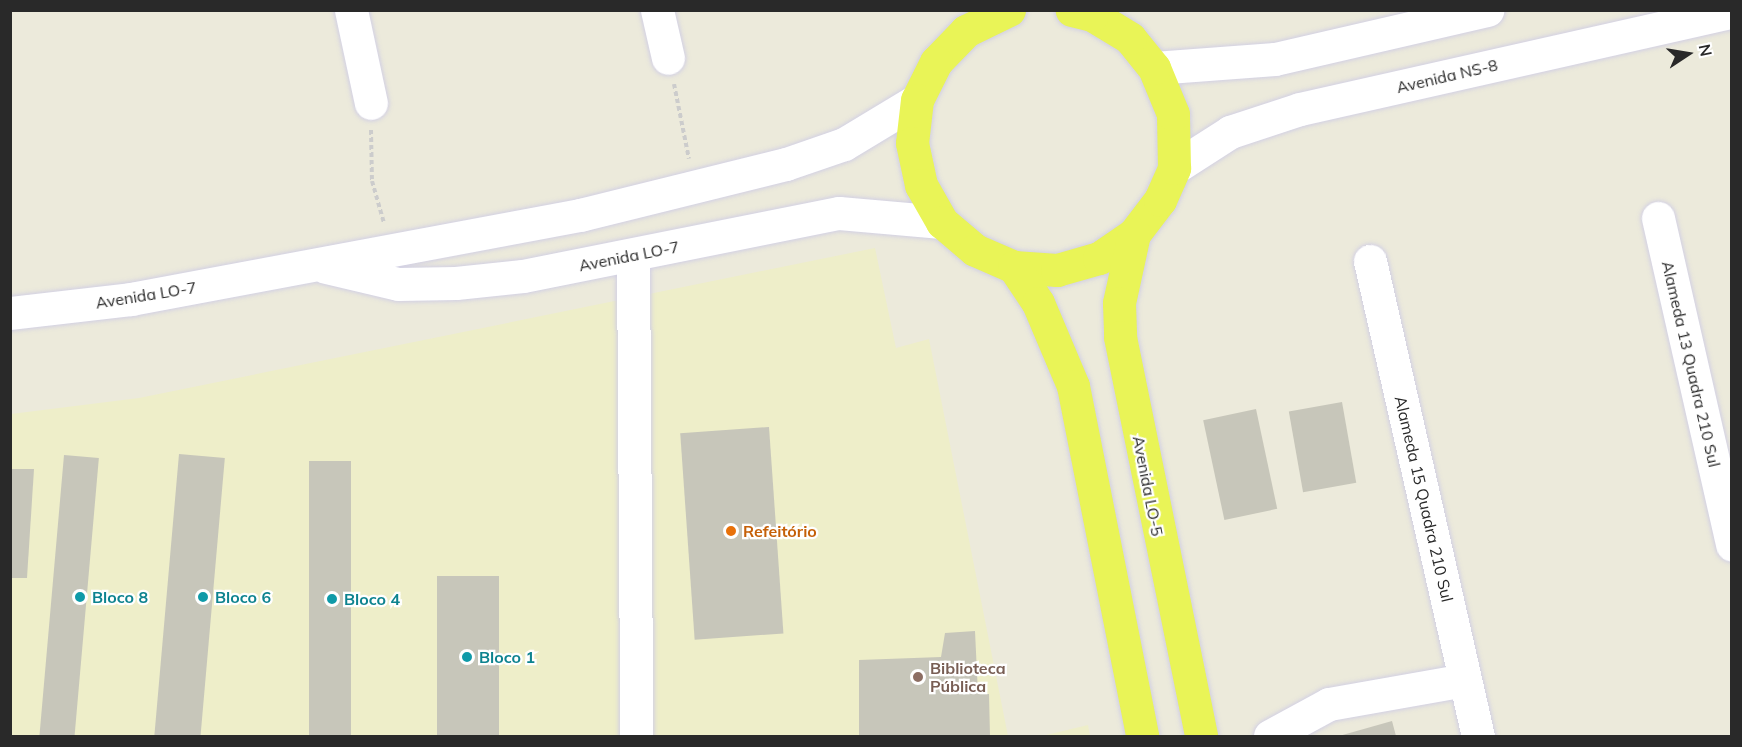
<!DOCTYPE html>
<html>
<head>
<meta charset="utf-8">
<style>
  body { margin:0 }
  #map { position:relative; width:1742px; height:747px; overflow:hidden; background:#eceadb; font-family:Mulish,sans-serif }
  div>[style] { position:absolute }
  [style*='--x'] { left:calc(var(--x)*1px); top:calc(var(--y)*1px); width:calc(var(--w)*1px); rotate:calc(var(--a)*1deg) }
  .education>* { inset:0; background:#eeeec9 }
  .building>* { inset:0; background:#c7c6ba; transform-origin:0 0 }
  .path>* { height:4px; margin-top:-2px; transform-origin:0; background:repeating-linear-gradient(90deg,#ccc 0 4.5px,transparent 0 7.5px) }
  .roads { filter:drop-shadow(0 0 2px #d2d0e3) drop-shadow(0 0 2px #d2d0e3) }
  .minor>* { height:33px; margin:-16.5px; padding:0 16.5px; transform-origin:16.5px; border-radius:16.5px; background:#fff }
  .major>* { height:33px; margin:-16.5px; padding:0 16.5px; transform-origin:16.5px; border-radius:16.5px; background:#e9f457 }
  .dots>* { width:16px; height:16px; translate:-50% -50%; box-sizing:border-box; border:3px solid #fff; border-radius:50% }
  span { translate:-50% -50%; white-space:nowrap; text-align:center; line-height:1.15; -webkit-text-stroke:4.5px #fff; paint-order:stroke }
  .street-label { font-size:16px; color:#292929 }
  .food-label { font-size:16px; color:#c56008; font-weight:700 }
  .left { translate:0 -50%; text-align:left }
  .culture-label { font-size:16px; color:#0d838f; font-weight:700 }
  .education-label { font-size:16px; color:#785e54; font-weight:700 }
  .frame { position:absolute; inset:0; border:12px solid #292929; pointer-events:none }
  .north { position:absolute; left:1658px; top:24px; width:60px; height:60px; -webkit-text-stroke:4px #fff; paint-order:stroke; rotate:78deg; font-size:16px; font-weight:700; line-height:24px; text-align:center; color:#292929 }
  .north::after { content:''; display:block; margin:auto; width:21px; height:27px; background:#292929; clip-path:polygon(50% 0,100% 100%,50% 72%,0 100%) }
</style>
</head>
<body>
<div id="map">
  <div class="education">
    <i style="clip-path:polygon(875px 248px,896px 348px,929px 339px,1008px 736px,11px 736px,11px 414px,139px 398px)"></i>
    <i style="clip-path:polygon(1088px 725px,1090px 736px,1042px 736px)"></i>
  </div>
  <div class="building">
    <i style="left:1342px;top:402px;width:82px;height:54px;rotate:80deg"></i>
    <i style="left:1256px;top:409px;width:102px;height:54px;rotate:78deg"></i>
    <i style="left:769px;top:427px;width:207px;height:89px;rotate:86deg"></i>
    <i style="left:179px;top:454px;width:46px;height:282px;rotate:5deg"></i>
    <i style="left:64px;top:455px;width:35px;height:281px;rotate:5deg"></i>
    <i style="left:309px;top:461px;width:42px;height:275px"></i>
    <i style="clip-path:polygon(10px 469px,34px 469px,27px 578px,10px 578px)"></i>
    <i style="left:499px;top:576px;width:160px;height:62px;rotate:90deg"></i>
    <i style="clip-path:polygon(975px 631px,978px 694px,989px 694px,990px 736px,859px 736px,859px 660px,941px 657px,945px 633px)"></i>
    <i style="clip-path:polygon(1392px 721px,1396px 736px,1339px 736px)"></i>
  </div>
  <div class="path">
    <i style="--x:674;--y:84;--w:76;--a:78.7"></i>
    <i style="--x:371;--y:130;--w:51;--a:88.9"></i>
    <i style="--x:372;--y:181;--w:44;--a:74.1"></i>
  </div>
  <div class="roads">
    <div class="minor">
      <i style="--x:351;--y:10;--w:95;--a:77.9"></i>
      <i style="--x:657;--y:10;--w:49;--a:77.1"></i>
      <i style="--x:1154;--y:68;--w:121;--a:-4.3"></i>
      <i style="--x:1275;--y:59;--w:218;--a:-13"></i>
      <i style="--x:1174;--y:168;--w:67;--a:-32.7"></i>
      <i style="--x:1230;--y:132;--w:74;--a:-18.2"></i>
      <i style="--x:1300;--y:109;--w:443;--a:-12.7"></i>
      <i style="--x:1658;--y:218;--w:335;--a:77.2"></i>
      <i style="--x:633;--y:256;--w:480;--a:89.6"></i>
      <i style="--x:1370;--y:261;--w:487;--a:77.2"></i>
      <i style="--x:326;--y:267;--w:74;--a:13.3"></i>
      <i style="--x:398;--y:284;--w:58;--a:-1"></i>
      <i style="--x:456;--y:283;--w:67;--a:-6"></i>
      <i style="--x:523;--y:276;--w:322;--a:-11.3"></i>
      <i style="--x:839;--y:213;--w:103;--a:5"></i>
      <i style="--x:10;--y:313;--w:122;--a:-6.6"></i>
      <i style="--x:131;--y:299;--w:457;--a:-10.6"></i>
      <i style="--x:580;--y:215;--w:212;--a:-13.9"></i>
      <i style="--x:786;--y:164;--w:61;--a:-19"></i>
      <i style="--x:844;--y:144;--w:85;--a:-31.1"></i>
      <i style="--x:1270;--y:736;--w:67;--a:-28.5"></i>
      <i style="--x:1329;--y:704;--w:138;--a:-10"></i>
    </div>
    <div class="major">
      <i style="--x:1009;--y:10;--w:48;--a:154"></i>
      <i style="--x:966;--y:31;--w:43;--a:134.1"></i>
      <i style="--x:936;--y:62;--w:42;--a:116.6"></i>
      <i style="--x:917;--y:100;--w:43;--a:96.6"></i>
      <i style="--x:912;--y:143;--w:43;--a:77.9"></i>
      <i style="--x:921;--y:185;--w:43;--a:60.4"></i>
      <i style="--x:942;--y:222;--w:43;--a:40.3"></i>
      <i style="--x:975;--y:250;--w:43;--a:23.6"></i>
      <i style="--x:1014;--y:267;--w:43;--a:4"></i>
      <i style="--x:1057;--y:270;--w:44;--a:-15.9"></i>
      <i style="--x:1099;--y:258;--w:42;--a:-34.4"></i>
      <i style="--x:1134;--y:234;--w:43;--a:-52.6"></i>
      <i style="--x:1160;--y:200;--w:35;--a:-66"></i>
      <i style="--x:1174;--y:168;--w:54;--a:-91.1"></i>
      <i style="--x:1173;--y:114;--w:50;--a:-112.4"></i>
      <i style="--x:1154;--y:68;--w:38;--a:-129"></i>
      <i style="--x:1130;--y:38;--w:44;--a:-148.8"></i>
      <i style="--x:1092;--y:15;--w:21;--a:-166"></i>
      <i style="--x:1134;--y:234;--w:71;--a:102.3"></i>
      <i style="--x:1119;--y:303;--w:34;--a:88"></i>
      <i style="--x:1120;--y:337;--w:407;--a:78.5"></i>
      <i style="--x:1014;--y:267;--w:43;--a:56.3"></i>
      <i style="--x:1038;--y:303;--w:90;--a:67.1"></i>
      <i style="--x:1073;--y:386;--w:357;--a:78.8"></i>
    </div>
  </div>
  <div class="dots">
    <i style="left:731px;top:531px;background:#e8710a"></i>
    <i style="left:80px;top:597px;background:#0f9aa8"></i>
    <i style="left:203px;top:597px;background:#0f9aa8"></i>
    <i style="left:332px;top:599px;background:#0f9aa8"></i>
    <i style="left:467px;top:657px;background:#0f9aa8"></i>
    <i style="left:918px;top:677px;background:#8d6e63"></i>
  </div>
  <div class="street-label">
    <span style="left:1447px;top:76px;rotate:-13deg">Avenida NS-8</span>
    <span style="left:629px;top:256px;rotate:-11deg">Avenida LO-7</span>
    <span style="left:146px;top:295px;rotate:-9deg">Avenida LO-7</span>
    <span style="left:1691px;top:364px;rotate:77deg">Alameda 13 Quadra 210 Sul</span>
    <span style="left:1148px;top:486px;rotate:79deg">Avenida LO-5</span>
    <span style="left:1424px;top:499px;rotate:77deg">Alameda 15 Quadra 210 Sul</span>
  </div>
  <div class="food-label">
    <span class="left" style="left:743px;top:531px">Refeitório</span>
  </div>
  <div class="culture-label">
    <span class="left" style="left:92px;top:597px">Bloco 8</span>
    <span class="left" style="left:215px;top:597px">Bloco 6</span>
    <span class="left" style="left:344px;top:599px">Bloco 4</span>
    <span class="left" style="left:479px;top:657px">Bloco 1</span>
  </div>
  <div class="education-label">
    <span class="left" style="left:930px;top:677px">Biblioteca<br>Pública</span>
  </div>
  <div class="frame"></div>
  <div class="north">N</div>
</div>
</body>
</html>
